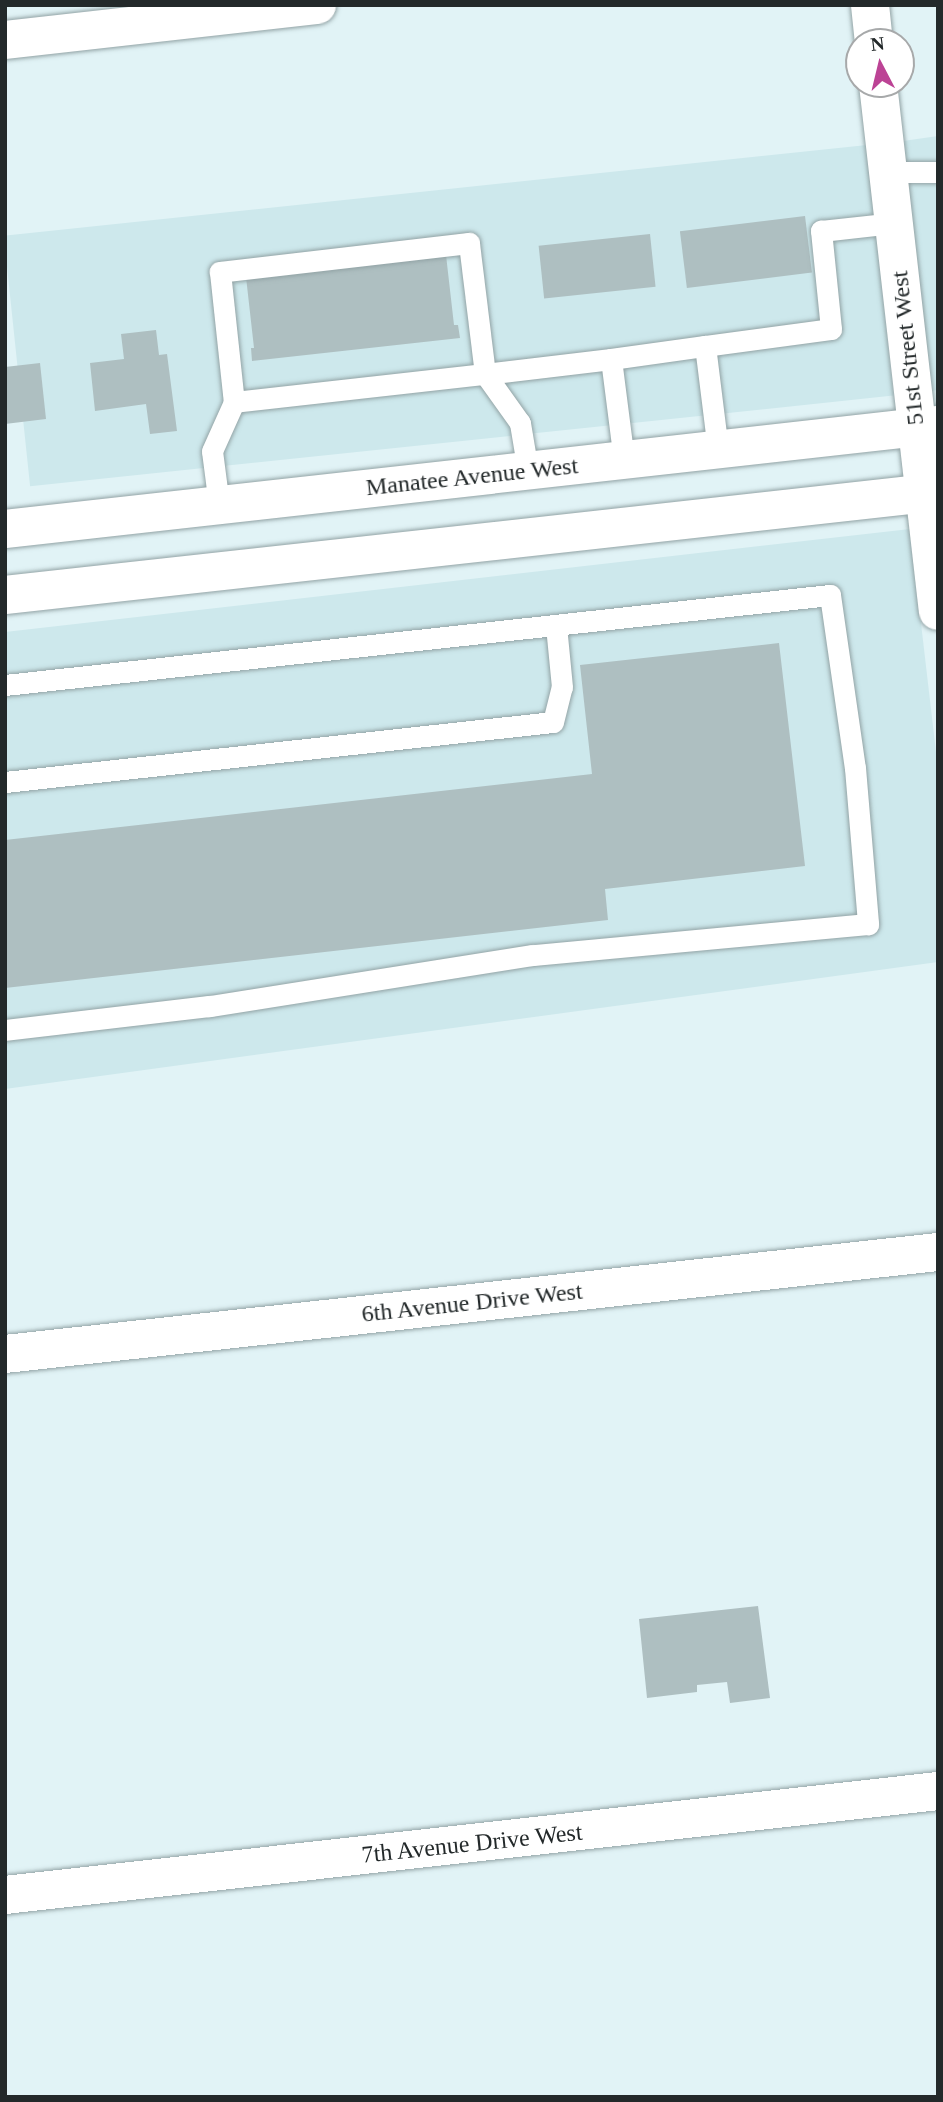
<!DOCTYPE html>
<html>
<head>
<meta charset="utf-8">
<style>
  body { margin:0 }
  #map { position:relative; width:943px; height:2102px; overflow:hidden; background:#e1f3f6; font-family:Georgia,serif }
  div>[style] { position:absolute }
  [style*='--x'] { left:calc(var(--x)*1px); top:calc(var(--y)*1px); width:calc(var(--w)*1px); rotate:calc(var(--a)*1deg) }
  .built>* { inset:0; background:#cde8ec; transform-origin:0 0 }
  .building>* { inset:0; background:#aebfc1; transform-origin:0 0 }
  .roads { filter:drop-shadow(0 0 2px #92a3a5) drop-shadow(0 0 2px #92a3a5) }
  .lane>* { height:21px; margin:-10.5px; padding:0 10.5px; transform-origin:10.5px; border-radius:10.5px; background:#fff }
  .street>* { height:38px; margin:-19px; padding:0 19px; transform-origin:19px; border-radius:19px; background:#fff }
  .secondary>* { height:38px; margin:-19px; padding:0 19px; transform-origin:19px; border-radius:19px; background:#fff }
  span { translate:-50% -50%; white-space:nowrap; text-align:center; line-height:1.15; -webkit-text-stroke:5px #fff; paint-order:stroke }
  .street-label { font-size:24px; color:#23292a }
  .frame { position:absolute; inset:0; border:7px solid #23292a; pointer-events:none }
  .north { position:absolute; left:845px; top:28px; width:70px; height:70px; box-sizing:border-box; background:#fff; border:2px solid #a7a9aa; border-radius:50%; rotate:353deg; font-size:19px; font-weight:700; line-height:28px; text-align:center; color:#23292a }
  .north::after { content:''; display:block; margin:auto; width:24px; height:32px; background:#bc4395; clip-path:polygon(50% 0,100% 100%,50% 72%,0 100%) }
</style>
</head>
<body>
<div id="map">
  <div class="built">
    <i style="clip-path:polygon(938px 136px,938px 390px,931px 391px,903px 141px)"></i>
    <i style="left:867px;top:145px;width:252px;height:868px;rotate:84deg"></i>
    <i style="clip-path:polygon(910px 529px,938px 769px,938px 962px,5px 1089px,5px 632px)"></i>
  </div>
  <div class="building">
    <i style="left:805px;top:216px;width:57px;height:126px;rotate:83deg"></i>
    <i style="left:650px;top:234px;width:53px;height:112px;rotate:84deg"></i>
    <i style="clip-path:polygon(446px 255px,454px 325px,458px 325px,460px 338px,252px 361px,251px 348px,254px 348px,246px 277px)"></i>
    <i style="clip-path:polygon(156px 330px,159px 355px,167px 354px,177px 431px,150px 434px,146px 404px,95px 411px,90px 363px,124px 359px,121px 334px)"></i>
    <i style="clip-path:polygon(40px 363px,46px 419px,5px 424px,5px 367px)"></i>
    <i style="clip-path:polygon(779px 643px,805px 866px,605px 889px,608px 920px,5px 988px,5px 840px,592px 774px,580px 665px)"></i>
    <i style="clip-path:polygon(758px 1606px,770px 1698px,730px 1703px,727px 1682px,697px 1685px,697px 1692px,647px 1698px,639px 1619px)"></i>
  </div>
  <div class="roads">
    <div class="lane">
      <i style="--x:888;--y:172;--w:50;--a:0"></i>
      <i style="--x:611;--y:359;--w:95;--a:-7.9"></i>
      <i style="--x:718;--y:450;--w:105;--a:-97.1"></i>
      <i style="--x:705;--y:346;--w:127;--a:-7.7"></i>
      <i style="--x:831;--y:329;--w:99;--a:-95.8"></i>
      <i style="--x:821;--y:231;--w:72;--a:-6.3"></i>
      <i style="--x:528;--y:471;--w:49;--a:-99.5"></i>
      <i style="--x:520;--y:423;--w:60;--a:-125.5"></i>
      <i style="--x:485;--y:374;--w:127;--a:-6.8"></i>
      <i style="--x:611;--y:359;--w:102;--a:82.7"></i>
      <i style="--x:219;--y:505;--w:54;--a:-97.4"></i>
      <i style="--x:212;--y:451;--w:54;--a:-65.8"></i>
      <i style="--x:234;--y:402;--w:253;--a:-6.4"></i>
      <i style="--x:485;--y:374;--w:132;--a:-97"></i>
      <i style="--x:469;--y:243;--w:251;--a:173.4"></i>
      <i style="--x:220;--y:272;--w:131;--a:83.9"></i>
      <i style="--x:5;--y:685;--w:830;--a:-6.23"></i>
      <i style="--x:830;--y:595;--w:175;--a:81.8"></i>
      <i style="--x:855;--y:768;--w:157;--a:85.2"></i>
      <i style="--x:868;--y:924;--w:337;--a:174.7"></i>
      <i style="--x:532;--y:955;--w:327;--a:171"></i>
      <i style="--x:209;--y:1006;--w:205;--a:173.3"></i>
      <i style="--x:5;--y:782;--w:551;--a:-6.25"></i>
      <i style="--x:553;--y:722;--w:36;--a:-76"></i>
      <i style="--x:562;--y:687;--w:61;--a:-95.6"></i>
    </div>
    <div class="street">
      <i style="--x:870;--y:5;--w:37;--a:84"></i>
      <i style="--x:5;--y:40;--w:314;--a:-6.4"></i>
      <i style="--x:878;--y:84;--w:346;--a:83.5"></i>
      <i style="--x:5;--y:1354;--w:939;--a:-6.24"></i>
      <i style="--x:5;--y:1895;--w:939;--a:-6.36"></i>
    </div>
    <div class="secondary">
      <i style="--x:917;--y:428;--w:184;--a:83.5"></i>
      <i style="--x:5;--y:529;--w:939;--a:-6.36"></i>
      <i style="--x:5;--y:595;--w:939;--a:-6.3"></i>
    </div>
  </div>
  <div class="street-label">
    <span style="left:908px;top:348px;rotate:-96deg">51st Street West</span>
    <span style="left:472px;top:477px;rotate:-6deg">Manatee Avenue West</span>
    <span style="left:472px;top:1303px;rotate:-6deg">6th Avenue Drive West</span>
    <span style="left:472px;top:1844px;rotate:-6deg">7th Avenue Drive West</span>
  </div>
  <div class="frame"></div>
  <div class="north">N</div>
</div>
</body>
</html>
